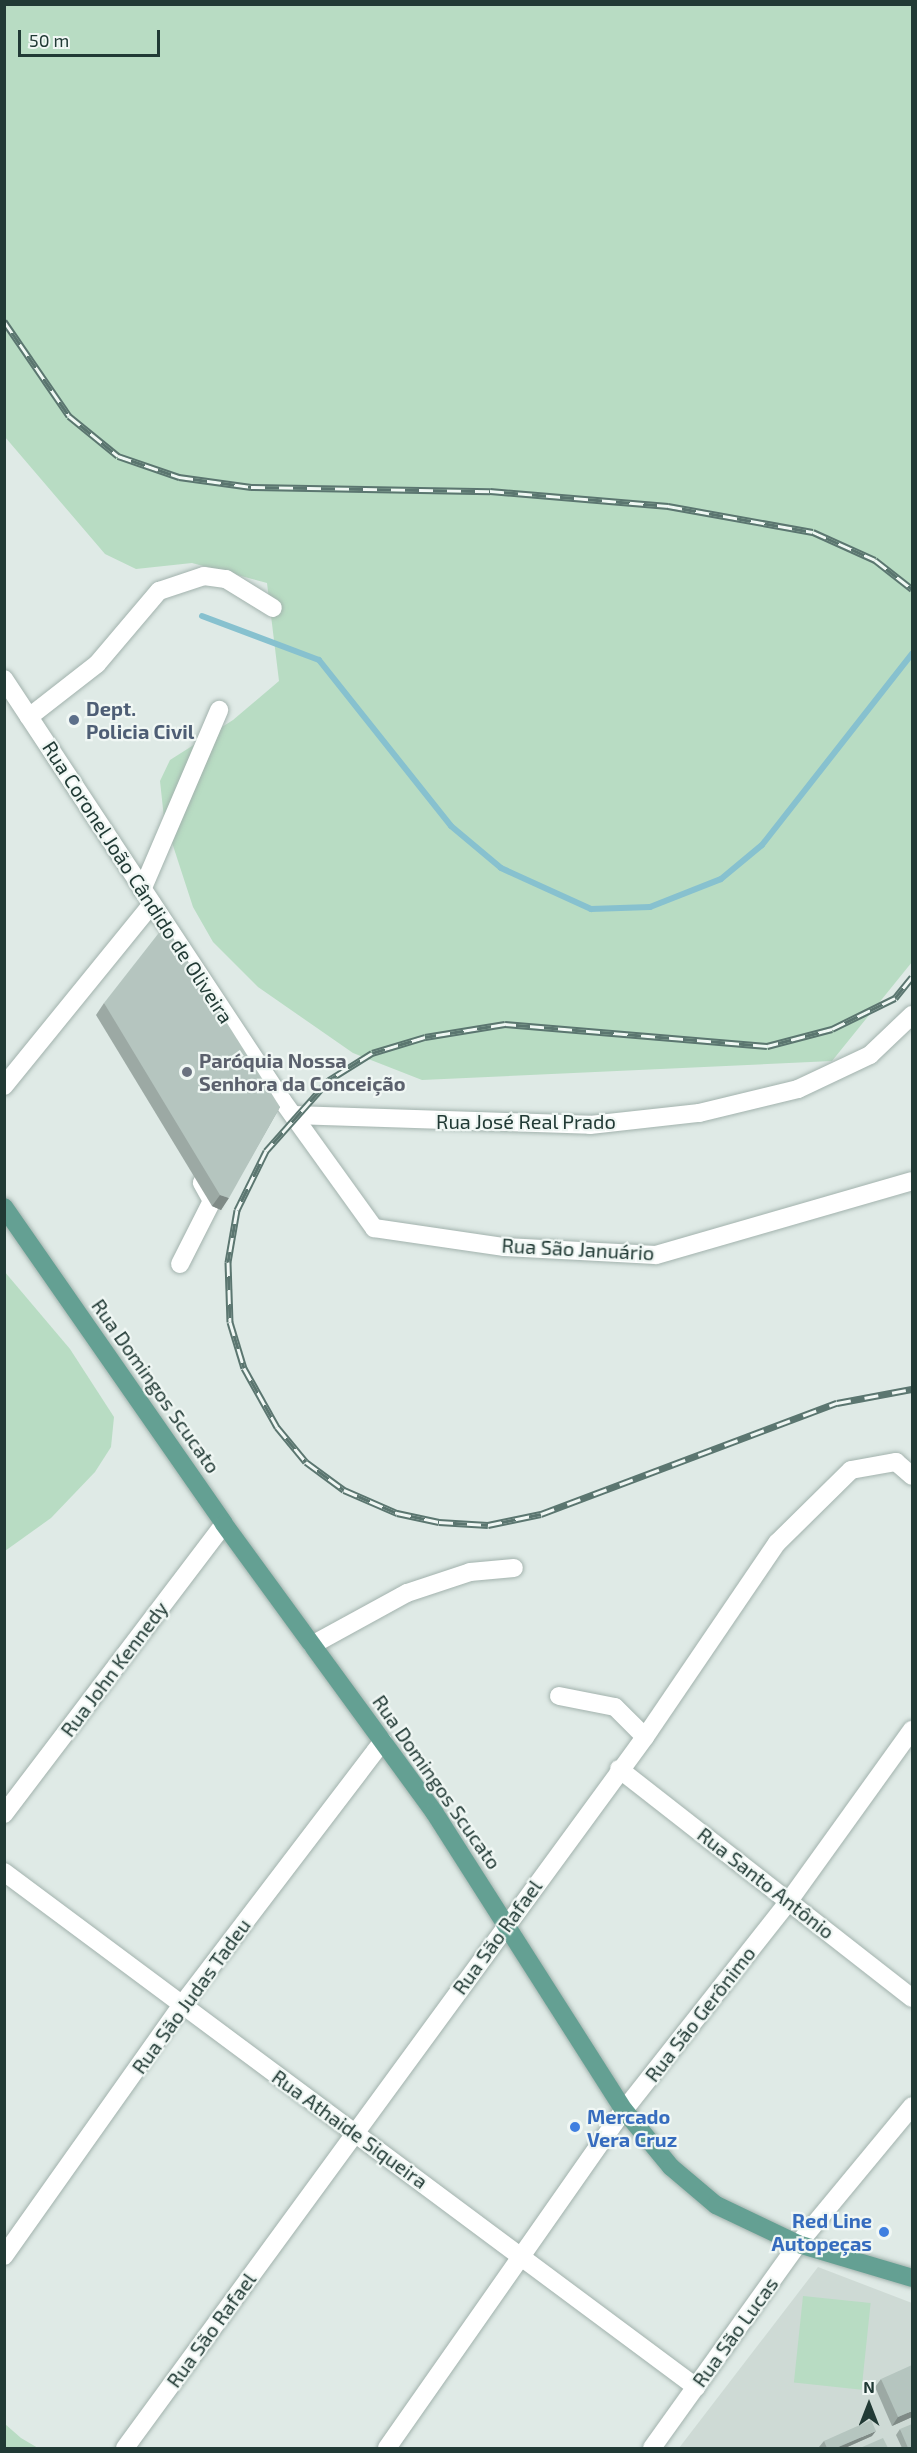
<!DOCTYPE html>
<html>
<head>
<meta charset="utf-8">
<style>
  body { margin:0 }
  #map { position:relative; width:917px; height:2453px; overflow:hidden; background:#dfeae6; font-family:"Exo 2",sans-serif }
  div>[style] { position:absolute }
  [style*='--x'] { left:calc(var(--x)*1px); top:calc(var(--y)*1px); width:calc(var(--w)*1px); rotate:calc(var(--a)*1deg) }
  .built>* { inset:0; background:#cedad5 }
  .green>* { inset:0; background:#b8dcc3; transform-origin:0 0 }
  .stream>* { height:6px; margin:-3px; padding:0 3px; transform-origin:3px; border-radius:3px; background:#87c1cf }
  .roads { filter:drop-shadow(0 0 2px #a2b2ad) drop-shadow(0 0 2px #a2b2ad) }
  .minor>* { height:18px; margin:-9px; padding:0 9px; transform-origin:9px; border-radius:9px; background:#fff }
  .major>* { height:18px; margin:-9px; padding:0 9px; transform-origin:9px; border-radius:9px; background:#64a093 }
  .rail>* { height:7px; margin-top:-3.5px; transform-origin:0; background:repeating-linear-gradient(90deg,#f0f7f4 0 14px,#5b7670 0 28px); box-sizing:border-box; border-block:2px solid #5b7670 }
  .wall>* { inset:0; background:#9ca9a4 }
  .shaded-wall>* { inset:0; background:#7f8a86 }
  .building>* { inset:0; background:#b5c5bf }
  .dots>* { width:16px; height:16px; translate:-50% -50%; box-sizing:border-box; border:3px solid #f0f7f4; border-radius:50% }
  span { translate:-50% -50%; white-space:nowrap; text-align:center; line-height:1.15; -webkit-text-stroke:4.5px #f0f7f4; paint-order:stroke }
  .service-label { font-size:20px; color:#4e5e75; font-weight:700 }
  .left { translate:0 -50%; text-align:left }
  .street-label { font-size:20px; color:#213a35 }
  .worship-label { font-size:20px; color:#5b616d; font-weight:700 }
  .shop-label { font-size:20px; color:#366cbe; font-weight:700 }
  .right { translate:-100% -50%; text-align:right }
  .frame { position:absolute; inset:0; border:6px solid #213a35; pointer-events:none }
  .north { position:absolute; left:839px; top:2375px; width:60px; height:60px; -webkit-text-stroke:4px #f0f7f4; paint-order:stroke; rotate:0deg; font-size:16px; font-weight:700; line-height:24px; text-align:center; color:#213a35 }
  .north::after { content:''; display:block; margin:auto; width:21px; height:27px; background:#213a35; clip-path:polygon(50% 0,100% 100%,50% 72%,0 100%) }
  .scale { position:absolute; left:18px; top:30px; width:142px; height:27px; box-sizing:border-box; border:3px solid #213a35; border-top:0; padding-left:8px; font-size:18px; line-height:21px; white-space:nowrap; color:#213a35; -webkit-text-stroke:4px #f0f7f4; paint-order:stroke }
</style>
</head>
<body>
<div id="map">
  <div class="built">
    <i style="clip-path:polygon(818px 2267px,912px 2303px,912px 2448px,679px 2448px)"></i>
  </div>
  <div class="green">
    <i style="clip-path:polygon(4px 5px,912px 5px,912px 962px,832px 1061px,422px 1080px,353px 1053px,258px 987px,213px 942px,193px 907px,164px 818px,160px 781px,170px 760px,233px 720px,279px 681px,267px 583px,192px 563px,136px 569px,105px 554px,5px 437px)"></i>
    <i style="clip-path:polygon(4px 1271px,70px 1349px,114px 1417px,111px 1447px,95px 1472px,51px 1518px,5px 1551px)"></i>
    <i style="left:803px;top:2296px;width:68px;height:87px;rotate:6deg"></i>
    <i style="clip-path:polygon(5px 2424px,21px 2438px,38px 2448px,5px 2448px)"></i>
  </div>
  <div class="stream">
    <i style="--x:202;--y:616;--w:125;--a:20.6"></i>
    <i style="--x:319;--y:660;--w:212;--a:51.5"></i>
    <i style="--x:451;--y:826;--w:65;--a:40"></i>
    <i style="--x:501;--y:868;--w:99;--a:24.5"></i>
    <i style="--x:591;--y:909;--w:59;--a:-1.9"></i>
    <i style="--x:650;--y:907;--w:76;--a:-21.5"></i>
    <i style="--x:721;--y:879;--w:53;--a:-39.7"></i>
    <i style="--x:762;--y:845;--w:243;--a:-51.9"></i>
  </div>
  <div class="roads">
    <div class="minor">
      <i style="--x:4;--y:679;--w:505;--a:56.56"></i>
      <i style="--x:282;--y:1100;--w:158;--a:54.3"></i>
      <i style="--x:374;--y:1228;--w:132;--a:8.3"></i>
      <i style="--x:505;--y:1247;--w:151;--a:3"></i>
      <i style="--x:656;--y:1255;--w:266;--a:-16.1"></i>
      <i style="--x:29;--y:717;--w:86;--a:-37.9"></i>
      <i style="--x:97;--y:664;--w:96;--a:-49.7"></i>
      <i style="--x:159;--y:591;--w:47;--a:-18.4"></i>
      <i style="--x:204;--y:576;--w:22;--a:8"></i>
      <i style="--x:226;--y:579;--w:55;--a:31.7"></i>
      <i style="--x:142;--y:890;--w:196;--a:-66.8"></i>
      <i style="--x:4;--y:1086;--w:235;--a:-50.9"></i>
      <i style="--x:293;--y:1115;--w:297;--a:1.9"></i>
      <i style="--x:590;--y:1125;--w:110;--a:-6.3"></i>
      <i style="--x:699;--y:1113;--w:102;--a:-13.6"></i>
      <i style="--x:798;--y:1089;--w:80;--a:-25.3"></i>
      <i style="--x:870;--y:1055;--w:58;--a:-43.6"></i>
      <i style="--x:180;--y:1264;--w:71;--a:-63.1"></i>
      <i style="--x:212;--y:1201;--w:21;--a:-119"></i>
      <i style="--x:312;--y:1645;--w:108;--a:-28.7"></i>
      <i style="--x:407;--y:1593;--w:66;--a:-18.4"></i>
      <i style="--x:470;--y:1572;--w:44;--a:-5.2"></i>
      <i style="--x:559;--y:1696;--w:57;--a:11.1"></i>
      <i style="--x:615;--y:1707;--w:42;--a:45"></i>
      <i style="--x:619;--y:1769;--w:372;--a:38"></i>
      <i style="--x:4;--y:1814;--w:364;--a:-52.8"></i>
      <i style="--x:4;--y:1872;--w:863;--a:36.66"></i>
      <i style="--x:4;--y:2256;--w:306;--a:-54.7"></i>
      <i style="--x:181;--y:2006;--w:333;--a:-52.7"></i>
      <i style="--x:125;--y:2448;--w:881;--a:-53.82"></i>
      <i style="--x:645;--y:1737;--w:235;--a:-55.8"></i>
      <i style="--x:777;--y:1543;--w:104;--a:-44.6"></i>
      <i style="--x:851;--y:1470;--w:46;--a:-10.1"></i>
      <i style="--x:896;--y:1462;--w:21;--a:41"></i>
      <i style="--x:387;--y:2448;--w:413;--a:-55"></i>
      <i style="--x:624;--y:2110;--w:266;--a:-51.7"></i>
      <i style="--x:789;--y:1901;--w:211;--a:-54.3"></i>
      <i style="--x:652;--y:2448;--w:251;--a:-54.4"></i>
      <i style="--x:798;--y:2244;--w:179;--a:-50.4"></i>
    </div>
    <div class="major">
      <i style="--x:4;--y:1207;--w:386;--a:55.2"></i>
      <i style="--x:224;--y:1524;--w:356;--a:53.9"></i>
      <i style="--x:434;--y:1812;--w:353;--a:57.5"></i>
      <i style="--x:624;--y:2110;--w:74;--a:50.5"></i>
      <i style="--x:671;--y:2167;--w:59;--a:40.2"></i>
      <i style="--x:716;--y:2205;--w:91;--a:25.4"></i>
      <i style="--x:798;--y:2244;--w:119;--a:16.6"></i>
    </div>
  </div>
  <div class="rail">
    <i style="--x:4;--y:321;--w:115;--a:55.6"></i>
    <i style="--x:69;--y:416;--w:63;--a:39.2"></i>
    <i style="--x:118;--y:456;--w:65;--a:19"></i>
    <i style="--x:179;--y:477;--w:73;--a:7.9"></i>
    <i style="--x:251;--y:487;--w:239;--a:1"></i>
    <i style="--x:490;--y:491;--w:179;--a:4.8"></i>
    <i style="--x:668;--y:506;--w:147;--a:10.2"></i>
    <i style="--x:813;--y:532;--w:68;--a:24.3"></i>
    <i style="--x:875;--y:560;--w:47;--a:38.1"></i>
    <i style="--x:912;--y:977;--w:27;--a:129"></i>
    <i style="--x:895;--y:998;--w:70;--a:153.8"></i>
    <i style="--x:832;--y:1029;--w:67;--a:165.3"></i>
    <i style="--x:767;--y:1046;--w:263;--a:-175.2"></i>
    <i style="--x:505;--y:1024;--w:81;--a:170.8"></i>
    <i style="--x:425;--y:1037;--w:55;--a:163.2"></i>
    <i style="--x:372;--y:1053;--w:51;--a:147.9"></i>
    <i style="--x:329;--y:1080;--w:95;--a:131.6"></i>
    <i style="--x:266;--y:1151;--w:66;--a:116.2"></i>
    <i style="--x:237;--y:1210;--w:53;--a:99.8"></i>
    <i style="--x:228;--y:1262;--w:60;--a:88.1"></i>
    <i style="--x:230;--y:1322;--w:48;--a:73.1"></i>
    <i style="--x:244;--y:1368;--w:68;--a:60.8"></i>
    <i style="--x:277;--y:1427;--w:45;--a:50.4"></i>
    <i style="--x:306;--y:1462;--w:47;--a:36.4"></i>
    <i style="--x:344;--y:1490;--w:58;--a:23.5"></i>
    <i style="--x:397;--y:1513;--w:43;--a:12.1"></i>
    <i style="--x:439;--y:1522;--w:49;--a:3.5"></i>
    <i style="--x:488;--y:1525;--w:54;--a:-11.7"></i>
    <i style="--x:541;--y:1514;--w:316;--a:-20.6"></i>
    <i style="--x:837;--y:1403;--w:76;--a:-10.6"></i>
  </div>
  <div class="wall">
    <i style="clip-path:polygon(104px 1003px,280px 1107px,221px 1210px,212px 1206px,96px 1015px)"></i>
    <i style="clip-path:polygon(881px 2379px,912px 2417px,892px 2426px,875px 2387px)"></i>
    <i style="clip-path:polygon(900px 2429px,912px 2448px,902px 2448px,896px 2435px)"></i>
    <i style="clip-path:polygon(872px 2436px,845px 2448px,820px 2448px,819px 2447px,824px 2441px)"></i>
  </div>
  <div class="shaded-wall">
    <i style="clip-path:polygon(220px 1195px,229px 1198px,221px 1210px,212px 1206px)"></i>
    <i style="clip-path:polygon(912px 2411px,912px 2417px,892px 2426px,898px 2417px)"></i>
    <i style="clip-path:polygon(876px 2431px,872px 2436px,845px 2448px,836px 2448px)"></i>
  </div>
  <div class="building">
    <i style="clip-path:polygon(165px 925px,280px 1107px,229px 1198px,220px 1195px,104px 1003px)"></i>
    <i style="clip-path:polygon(912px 2365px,912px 2411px,898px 2417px,881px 2379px)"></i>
    <i style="clip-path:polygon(871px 2420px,876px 2431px,836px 2448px,827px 2448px,824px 2441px)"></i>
    <i style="clip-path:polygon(912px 2424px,912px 2448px,908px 2448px,900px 2429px)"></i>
    <i style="clip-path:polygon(883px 2438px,888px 2448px,860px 2448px)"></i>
  </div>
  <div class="dots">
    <i style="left:74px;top:720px;background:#5c6f8a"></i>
    <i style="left:187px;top:1072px;background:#6b7280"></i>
    <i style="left:575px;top:2127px;background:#3f7fe0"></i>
    <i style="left:884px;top:2232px;background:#3f7fe0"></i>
  </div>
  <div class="service-label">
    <span class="left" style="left:86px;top:720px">Dept.<br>Policia Civil</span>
  </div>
  <div class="street-label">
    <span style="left:138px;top:882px;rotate:57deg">Rua Coronel João Cândido de Oliveira</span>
    <span style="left:526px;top:1121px">Rua José Real Prado</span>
    <span style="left:578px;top:1249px;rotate:3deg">Rua São Januário</span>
    <span style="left:156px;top:1386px;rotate:55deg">Rua Domingos Scucato</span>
    <span style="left:114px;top:1669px;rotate:-53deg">Rua John Kennedy</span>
    <span style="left:437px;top:1782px;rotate:55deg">Rua Domingos Scucato</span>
    <span style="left:766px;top:1883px;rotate:38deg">Rua Santo Antônio</span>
    <span style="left:497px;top:1937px;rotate:-54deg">Rua São Rafael</span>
    <span style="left:191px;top:1996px;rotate:-54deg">Rua São Judas Tadeu</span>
    <span style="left:700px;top:2014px;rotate:-52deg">Rua São Gerônimo</span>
    <span style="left:350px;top:2129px;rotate:36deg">Rua Athaide Siqueira</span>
    <span style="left:211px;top:2330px;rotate:-54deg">Rua São Rafael</span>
    <span style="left:735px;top:2332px;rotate:-54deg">Rua São Lucas</span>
  </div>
  <div class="worship-label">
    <span class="left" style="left:199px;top:1072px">Paróquia Nossa<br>Senhora da Conceição</span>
  </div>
  <div class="shop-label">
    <span class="left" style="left:587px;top:2128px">Mercado<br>Vera Cruz</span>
    <span class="right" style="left:872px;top:2232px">Red Line<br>Autopeças</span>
  </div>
  <div class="frame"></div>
  <div class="north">N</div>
  <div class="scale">50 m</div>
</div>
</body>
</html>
